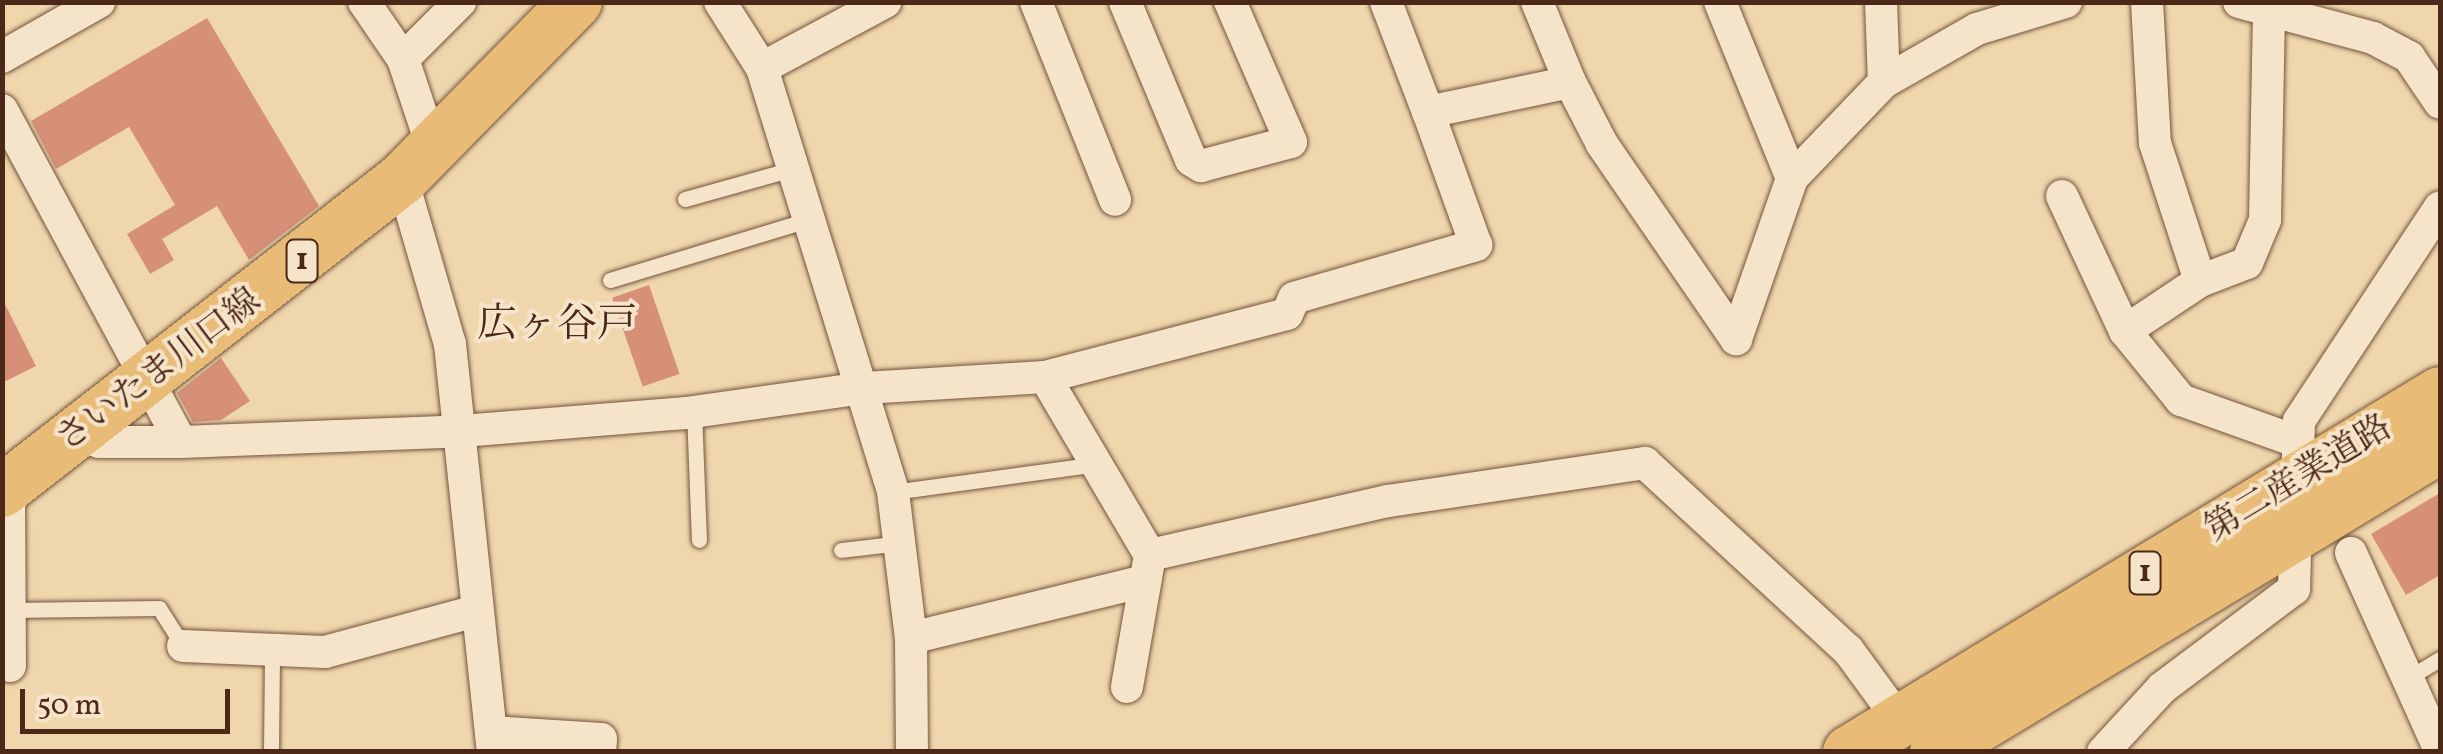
<!DOCTYPE html>
<html>
<head>
<meta charset="utf-8">
<style>
  body { margin:0 }
  #map { position:relative; width:2443px; height:754px; overflow:hidden; background:#efd6ac; font-family:Vollkorn,"Noto Serif JP",serif }
  div>[style] { position:absolute }
  [style*='--x'] { left:calc(var(--x)*1px); top:calc(var(--y)*1px); width:calc(var(--w)*1px); rotate:calc(var(--a)*1deg) }
  .building>* { inset:0; background:#d69078; transform-origin:0 0 }
  .roads { filter:drop-shadow(0 0 2px #74543d) drop-shadow(0 0 2px #74543d) }
  .lane>* { height:15px; margin:-7.5px; padding:0 7.5px; transform-origin:7.5px; border-radius:7.5px; background:#f5e4c9 }
  .street>* { height:32px; margin:-16px; padding:0 16px; transform-origin:16px; border-radius:16px; background:#f5e4c9 }
  .primary>* { height:52px; margin:-26px; padding:0 26px; transform-origin:26px; border-radius:26px; background:#e8bb76 }
  span { translate:-50% -50%; white-space:nowrap; text-align:center; line-height:1.15; -webkit-text-stroke:8px #f5e4c9; paint-order:stroke }
  .shield-label span { padding:2px 8px; background:#f5e4c9; border:2px solid; border-radius:8px; -webkit-text-stroke-width:0 }
  .shield-label { font-size:32px; color:#4b2818; font-weight:700 }
  .street-label { font-size:35px; color:#4b2818 }
  .quarter-label { font-size:40px; color:#4b2818 }
  .frame { position:absolute; inset:0; border:5px solid #4b2818; pointer-events:none }
  .scale { position:absolute; left:20px; top:689px; width:210px; height:45px; box-sizing:border-box; border:5px solid #4b2818; border-top:0; padding-left:12px; font-size:30px; line-height:35px; white-space:nowrap; color:#4b2818; -webkit-text-stroke:8px #f5e4c9; paint-order:stroke }
</style>
</head>
<body>
<div id="map">
  <div class="building">
    <i style="clip-path:polygon(207px 18px,319px 206px,249px 260px,217px 206px,162px 239px,174px 260px,150px 274px,127px 234px,175px 205px,129px 127px,56px 169px,31px 121px)"></i>
    <i style="left:649px;top:285px;width:94px;height:39px;rotate:71deg"></i>
    <i style="clip-path:polygon(2px 298px,36px 366px,2px 383px)"></i>
    <i style="clip-path:polygon(221px 358px,250px 401px,221px 420px,193px 422px,177px 393px)"></i>
    <i style="clip-path:polygon(2440px 493px,2440px 575px,2406px 595px,2371px 534px)"></i>
  </div>
  <div class="roads">
    <div class="lane">
      <i style="--x:685;--y:199;--w:115;--a:-15.6"></i>
      <i style="--x:610;--y:280;--w:210;--a:-16.9"></i>
      <i style="--x:694;--y:411;--w:129;--a:87.8"></i>
      <i style="--x:893;--y:492;--w:206;--a:-7.8"></i>
      <i style="--x:841;--y:550;--w:60;--a:-6.7"></i>
      <i style="--x:10;--y:610;--w:149;--a:-0.8"></i>
      <i style="--x:159;--y:608;--w:45;--a:57.7"></i>
      <i style="--x:2408;--y:678;--w:37;--a:-31"></i>
      <i style="--x:271;--y:752;--w:102;--a:-89.4"></i>
    </div>
    <div class="street">
      <i style="--x:364;--y:2;--w:69;--a:55.6"></i>
      <i style="--x:403;--y:59;--w:95;--a:71.6"></i>
      <i style="--x:720;--y:2;--w:78;--a:57.5"></i>
      <i style="--x:762;--y:68;--w:444;--a:72.8"></i>
      <i style="--x:893;--y:492;--w:147;--a:83"></i>
      <i style="--x:911;--y:638;--w:114;--a:89.5"></i>
      <i style="--x:1036;--y:2;--w:213;--a:68.2"></i>
      <i style="--x:1125;--y:2;--w:171;--a:67.3"></i>
      <i style="--x:1191;--y:160;--w:12;--a:31"></i>
      <i style="--x:1201;--y:166;--w:93;--a:-14.9"></i>
      <i style="--x:1291;--y:142;--w:153;--a:-113.5"></i>
      <i style="--x:1386;--y:2;--w:118;--a:69.1"></i>
      <i style="--x:1537;--y:2;--w:87;--a:67.6"></i>
      <i style="--x:1720;--y:2;--w:190;--a:67.8"></i>
      <i style="--x:1881;--y:2;--w:80;--a:87.9"></i>
      <i style="--x:2147;--y:2;--w:141;--a:86.8"></i>
      <i style="--x:2155;--y:143;--w:145;--a:71.9"></i>
      <i style="--x:2239;--y:2;--w:139;--a:15"></i>
      <i style="--x:2373;--y:38;--w:41;--a:27.8"></i>
      <i style="--x:2409;--y:57;--w:55;--a:56"></i>
      <i style="--x:2;--y:57;--w:112;--a:-29.6"></i>
      <i style="--x:403;--y:59;--w:81;--a:-45"></i>
      <i style="--x:762;--y:68;--w:140;--a:-28.2"></i>
      <i style="--x:2;--y:110;--w:377;--a:61.7"></i>
      <i style="--x:402;--y:179;--w:172;--a:73.8"></i>
      <i style="--x:450;--y:344;--w:410;--a:84"></i>
      <i style="--x:2062;--y:196;--w:149;--a:65"></i>
      <i style="--x:2125;--y:331;--w:89;--a:50.9"></i>
      <i style="--x:2181;--y:400;--w:124;--a:19.7"></i>
      <i style="--x:2125;--y:331;--w:90;--a:-33.7"></i>
      <i style="--x:2200;--y:281;--w:50;--a:-21"></i>
      <i style="--x:2247;--y:263;--w:47;--a:-67.3"></i>
      <i style="--x:2265;--y:220;--w:218;--a:-88.9"></i>
      <i style="--x:1736;--y:339;--w:170;--a:-70.8"></i>
      <i style="--x:1792;--y:178;--w:133;--a:-46.2"></i>
      <i style="--x:1884;--y:82;--w:107;--a:-29.7"></i>
      <i style="--x:1977;--y:29;--w:93;--a:-16.9"></i>
      <i style="--x:1045;--y:377;--w:207;--a:59.5"></i>
      <i style="--x:1150;--y:555;--w:134;--a:99.9"></i>
      <i style="--x:78;--y:433;--w:23;--a:23"></i>
      <i style="--x:99;--y:442;--w:82;--a:0"></i>
      <i style="--x:181;--y:442;--w:281;--a:-2.2"></i>
      <i style="--x:462;--y:431;--w:225;--a:-4.6"></i>
      <i style="--x:686;--y:413;--w:180;--a:-8"></i>
      <i style="--x:864;--y:388;--w:181;--a:-3.5"></i>
      <i style="--x:1045;--y:377;--w:250;--a:-14.6"></i>
      <i style="--x:1287;--y:314;--w:17;--a:-66"></i>
      <i style="--x:1294;--y:298;--w:190;--a:-16.2"></i>
      <i style="--x:1476;--y:245;--w:141;--a:-109.8"></i>
      <i style="--x:1428;--y:112;--w:145;--a:-11.9"></i>
      <i style="--x:1570;--y:82;--w:70;--a:62.7"></i>
      <i style="--x:1602;--y:144;--w:237;--a:55.5"></i>
      <i style="--x:9;--y:486;--w:180;--a:89.7"></i>
      <i style="--x:2351;--y:553;--w:216;--a:65.7"></i>
      <i style="--x:1150;--y:555;--w:244;--a:-12.8"></i>
      <i style="--x:1388;--y:501;--w:260;--a:-8.4"></i>
      <i style="--x:1645;--y:463;--w:276;--a:42.7"></i>
      <i style="--x:1848;--y:650;--w:88;--a:53.8"></i>
      <i style="--x:911;--y:638;--w:241;--a:-13.7"></i>
      <i style="--x:183;--y:646;--w:142;--a:2.4"></i>
      <i style="--x:325;--y:652;--w:156;--a:-15.2"></i>
      <i style="--x:491;--y:732;--w:110;--a:3.6"></i>
      <i style="--x:601;--y:739;--w:13;--a:94"></i>
      <i style="--x:2103;--y:752;--w:87;--a:-47.3"></i>
      <i style="--x:2162;--y:688;--w:165;--a:-36.9"></i>
      <i style="--x:2294;--y:589;--w:168;--a:-88.3"></i>
      <i style="--x:2299;--y:421;--w:256;--a:-56.6"></i>
    </div>
    <div class="primary">
      <i style="--x:2;--y:491;--w:507;--a:-37.95"></i>
      <i style="--x:402;--y:179;--w:248;--a:-45.5"></i>
      <i style="--x:1849;--y:752;--w:691;--a:-31.28"></i>
      <i style="--x:1936;--y:752;--w:589;--a:-31.18"></i>
    </div>
  </div>
  <div class="shield-label">
    <span style="left:302px;top:261px">1</span>
    <span style="left:2145px;top:573px">1</span>
  </div>
  <div class="street-label">
    <span style="left:159px;top:371px;rotate:-37deg">さいたま川口線</span>
    <span style="left:2299px;top:479px;rotate:-31deg">第二産業道路</span>
  </div>
  <div class="quarter-label">
    <span style="left:557px;top:326px">広ヶ谷戸</span>
  </div>
  <div class="frame"></div>
  <div class="scale">50 m</div>
</div>
</body>
</html>
